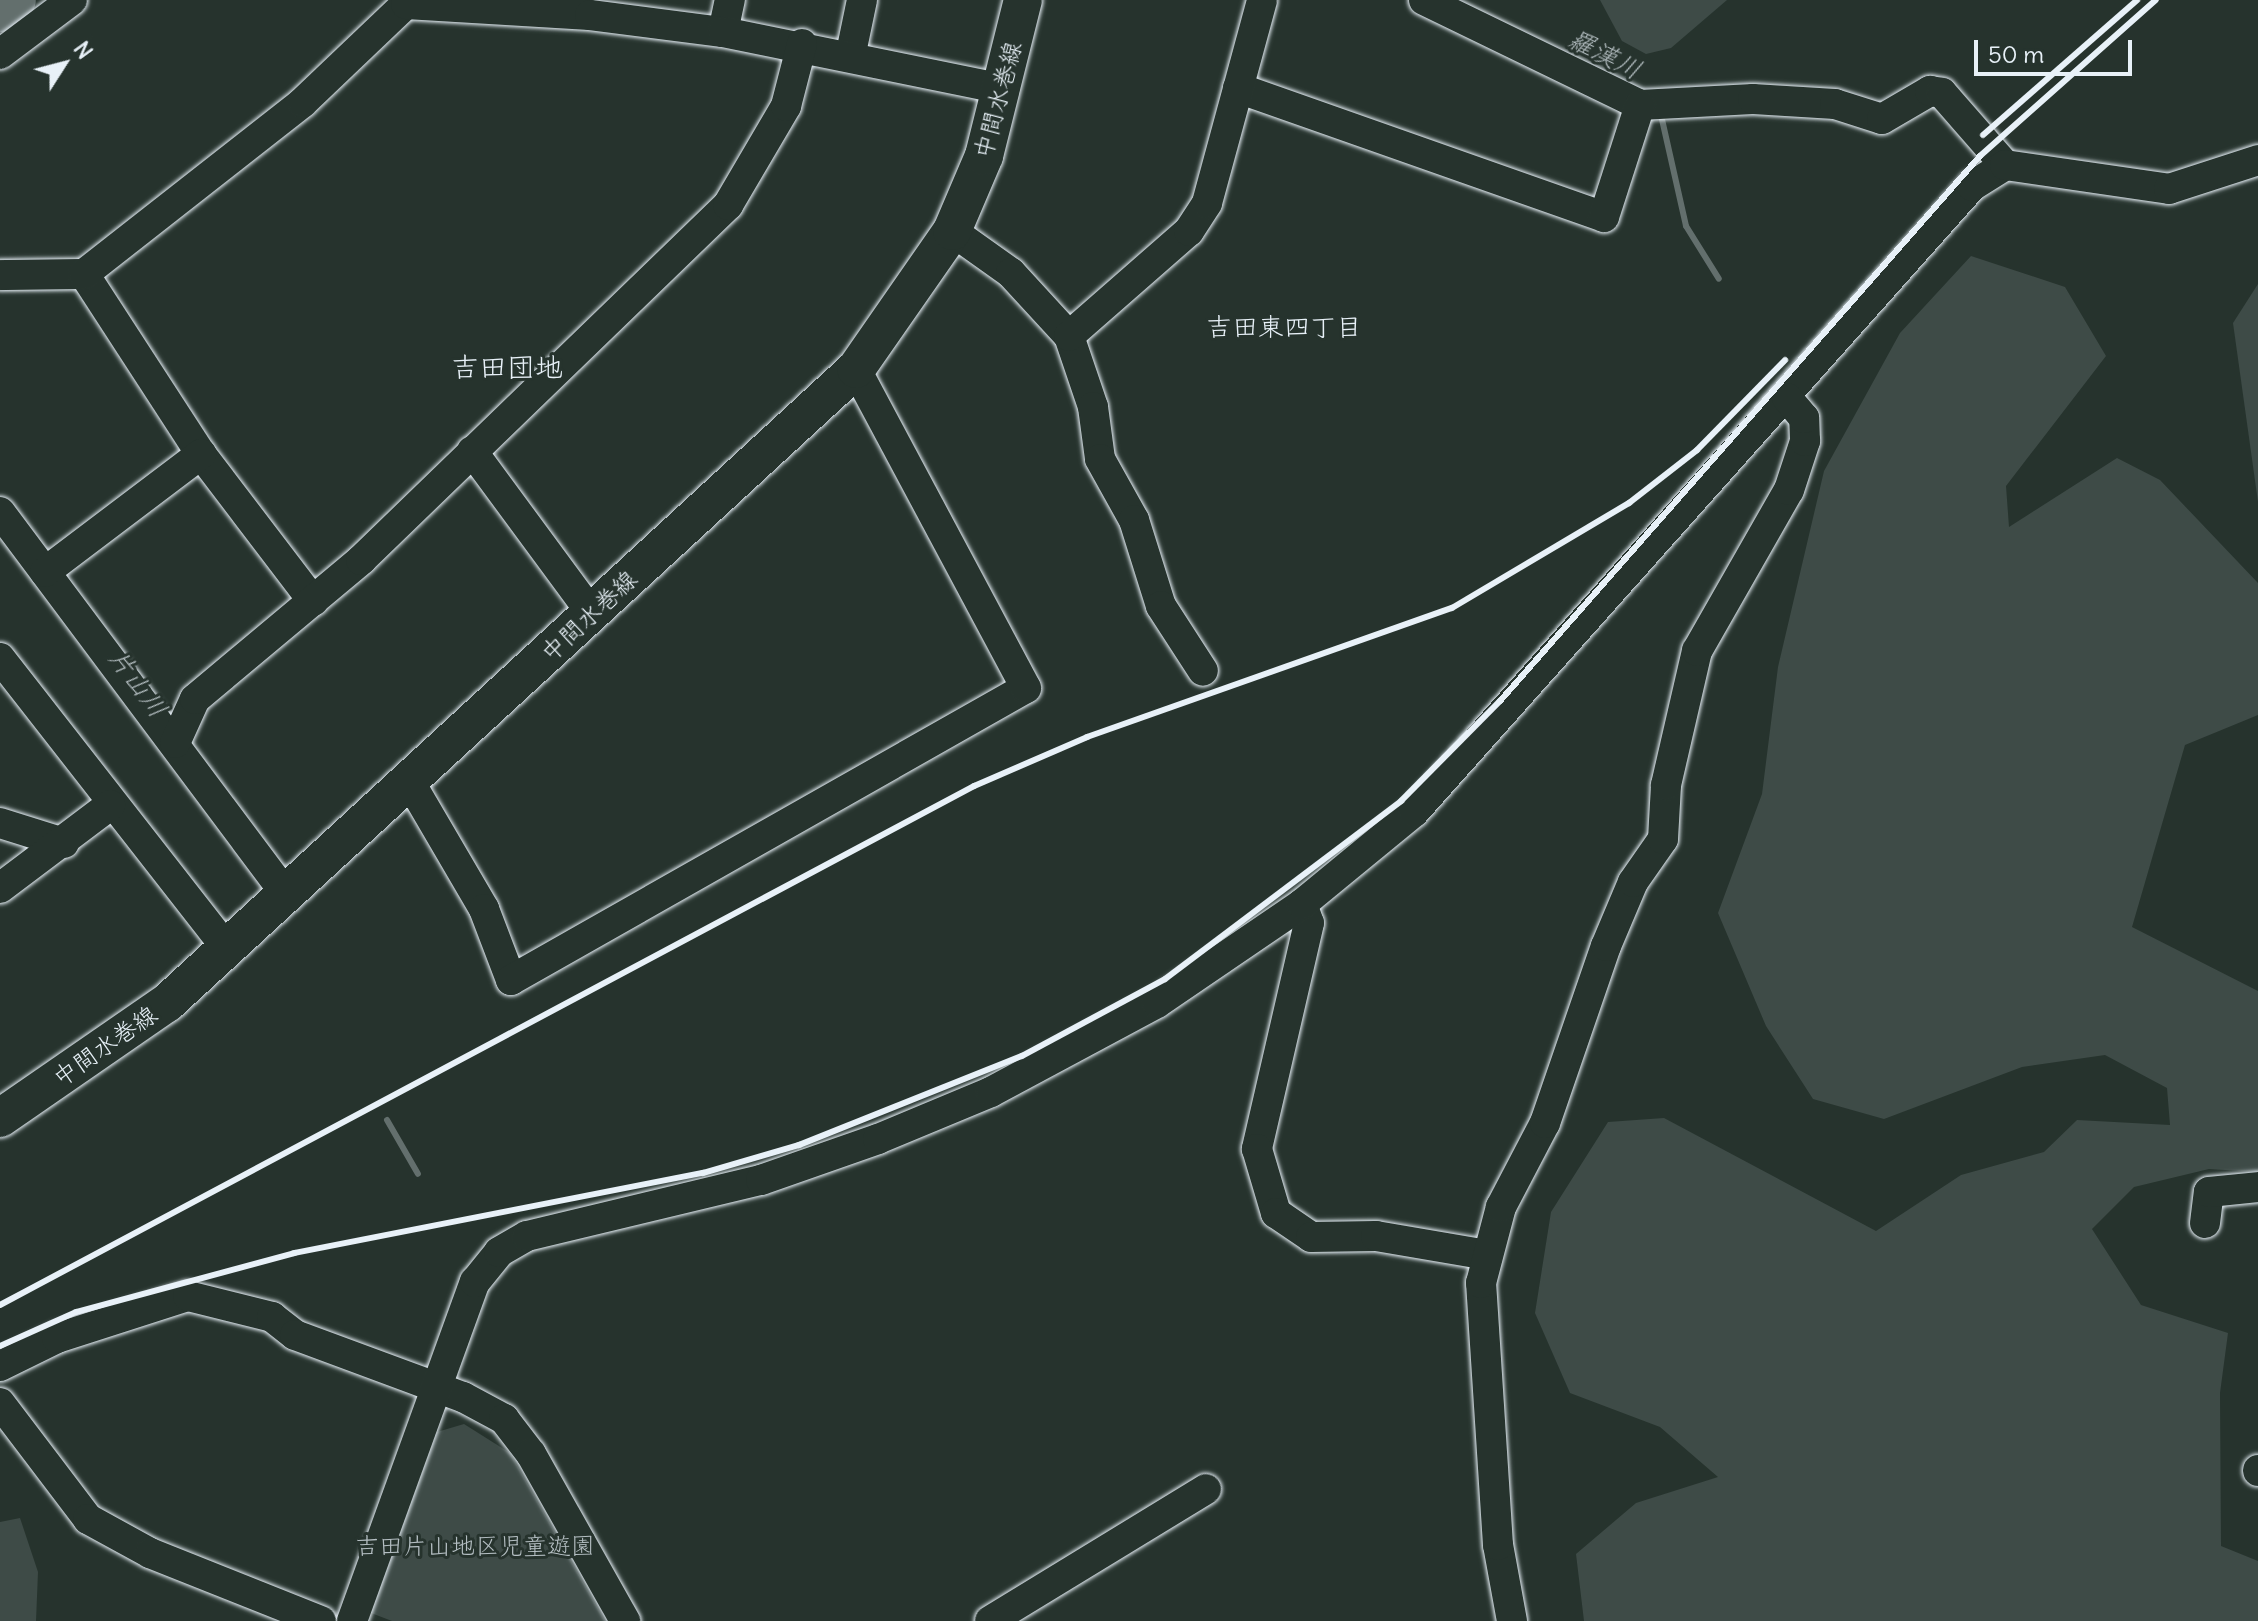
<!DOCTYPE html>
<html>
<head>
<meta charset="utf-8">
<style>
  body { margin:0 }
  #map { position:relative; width:2258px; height:1621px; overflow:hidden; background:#26332d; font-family:Delius,"Klee One",sans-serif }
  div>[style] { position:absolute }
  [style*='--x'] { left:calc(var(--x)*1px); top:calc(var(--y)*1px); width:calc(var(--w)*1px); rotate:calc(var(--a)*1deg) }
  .green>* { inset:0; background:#3e4b47 }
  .stream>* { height:6px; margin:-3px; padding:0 3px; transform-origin:3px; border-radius:3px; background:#636f6d }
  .river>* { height:38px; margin:-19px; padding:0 19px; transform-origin:19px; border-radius:19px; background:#636f6d }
  .roads { filter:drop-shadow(0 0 2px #e8f1f8) drop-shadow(0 0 2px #e8f1f8) }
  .minor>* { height:30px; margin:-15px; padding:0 15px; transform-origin:15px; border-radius:15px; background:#26332d }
  .major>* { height:38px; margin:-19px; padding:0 19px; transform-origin:19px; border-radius:19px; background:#26332d }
  .rail>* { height:6px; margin:-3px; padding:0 3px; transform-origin:3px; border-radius:3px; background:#e8f1f8 }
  span { translate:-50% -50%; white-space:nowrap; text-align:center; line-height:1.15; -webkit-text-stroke:6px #26332d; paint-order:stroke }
  .street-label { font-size:24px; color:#e8f1f8 }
  .park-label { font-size:24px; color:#b5bfc3 }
  .water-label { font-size:26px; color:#b3bdc0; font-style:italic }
  .neighbourhood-label { font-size:26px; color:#e8f1f8 }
  .quarter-label { font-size:28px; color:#e8f1f8 }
  .north { position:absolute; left:24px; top:24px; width:80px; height:80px; -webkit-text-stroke:6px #26332d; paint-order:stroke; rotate:54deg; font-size:22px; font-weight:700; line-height:32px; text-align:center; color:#e8f1f8 }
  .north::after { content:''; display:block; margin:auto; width:28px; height:36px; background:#e8f1f8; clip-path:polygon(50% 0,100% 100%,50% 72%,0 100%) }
  .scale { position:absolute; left:1974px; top:40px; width:158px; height:36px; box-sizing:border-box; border:4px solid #e8f1f8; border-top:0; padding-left:10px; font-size:24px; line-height:28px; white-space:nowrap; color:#e8f1f8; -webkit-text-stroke:6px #26332d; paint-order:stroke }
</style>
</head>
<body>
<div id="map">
  <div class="green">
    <i style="clip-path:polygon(1600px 0,1727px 0,1671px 48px,1646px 54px,1622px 41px)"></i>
    <i style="clip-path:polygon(1971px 256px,2065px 287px,2106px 356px,2006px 486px,2009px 527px,2117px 458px,2160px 480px,2258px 583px,2258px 715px,2185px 745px,2132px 927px,2258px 991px,2258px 1172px,2209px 1169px,2134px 1187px,2092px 1229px,2141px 1305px,2228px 1333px,2220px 1393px,2221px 1546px,2258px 1561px,2258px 1621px,1584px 1621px,1576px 1554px,1636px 1503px,1718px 1477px,1660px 1427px,1570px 1393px,1535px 1313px,1551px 1212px,1608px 1122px,1664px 1118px,1876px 1231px,1961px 1175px,2044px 1152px,2077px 1120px,2170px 1125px,2167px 1088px,2105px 1055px,2022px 1067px,1884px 1119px,1813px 1099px,1766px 1026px,1718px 913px,1762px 794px,1778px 667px,1824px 471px,1900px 333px)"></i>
    <i style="clip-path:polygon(2258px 284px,2258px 502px,2233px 323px)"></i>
    <i style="clip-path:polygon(464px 1424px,510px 1453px,605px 1621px,392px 1621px,371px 1613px,437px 1432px)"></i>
    <i style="clip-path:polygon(20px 1518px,38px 1572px,36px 1621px,0 1621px,0 1522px)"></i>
  </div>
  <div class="stream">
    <i style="--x:1661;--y:115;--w:114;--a:77.3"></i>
    <i style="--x:1686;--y:226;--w:62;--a:58.1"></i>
    <i style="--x:387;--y:1120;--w:62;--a:60.1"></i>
  </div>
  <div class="river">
    <i style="--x:0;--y:13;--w:21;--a:-37"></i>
  </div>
  <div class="roads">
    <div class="minor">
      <i style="--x:1424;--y:0;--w:240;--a:25.9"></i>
      <i style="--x:1640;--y:105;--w:113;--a:-3"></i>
      <i style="--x:1753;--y:99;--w:82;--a:3.5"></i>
      <i style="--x:1835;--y:104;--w:49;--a:17.7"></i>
      <i style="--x:1882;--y:119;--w:56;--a:-30.3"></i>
      <i style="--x:1930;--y:91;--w:12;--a:9"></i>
      <i style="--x:1942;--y:93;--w:96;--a:48.8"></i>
      <i style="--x:723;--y:32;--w:33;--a:-78"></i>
      <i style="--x:851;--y:53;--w:54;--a:-78.3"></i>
      <i style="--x:0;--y:54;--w:90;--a:-36.9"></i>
      <i style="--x:1238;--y:88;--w:388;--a:19.4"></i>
      <i style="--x:1604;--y:217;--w:118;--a:-72.2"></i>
      <i style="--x:952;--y:231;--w:72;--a:35.4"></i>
      <i style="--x:1011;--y:273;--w:86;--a:47.4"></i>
      <i style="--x:1069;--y:336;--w:75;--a:71.3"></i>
      <i style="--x:1093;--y:407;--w:52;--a:82.3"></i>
      <i style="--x:1100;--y:459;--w:70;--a:60.9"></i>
      <i style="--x:1134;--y:520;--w:90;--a:72.6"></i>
      <i style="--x:1161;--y:606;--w:77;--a:57.1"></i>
      <i style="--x:84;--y:274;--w:215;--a:57"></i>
      <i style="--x:201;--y:454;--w:185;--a:52.7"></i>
      <i style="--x:0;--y:275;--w:84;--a:-0.7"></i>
      <i style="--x:84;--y:274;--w:278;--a:-38.1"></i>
      <i style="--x:303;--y:102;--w:142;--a:-43.6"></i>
      <i style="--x:406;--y:4;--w:184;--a:3.4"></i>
      <i style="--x:590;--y:15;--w:134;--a:7.3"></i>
      <i style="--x:723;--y:32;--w:287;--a:11.5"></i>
      <i style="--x:1069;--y:336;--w:159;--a:-41.2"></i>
      <i style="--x:1189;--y:231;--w:33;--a:-57"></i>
      <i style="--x:1207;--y:203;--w:210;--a:-74.8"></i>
      <i style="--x:472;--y:451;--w:202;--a:53.6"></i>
      <i style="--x:0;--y:512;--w:479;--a:53.2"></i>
      <i style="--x:45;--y:572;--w:196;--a:-37.1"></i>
      <i style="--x:0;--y:658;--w:369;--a:52"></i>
      <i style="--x:175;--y:743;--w:48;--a:-65.6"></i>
      <i style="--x:195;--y:699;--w:217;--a:-39.9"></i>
      <i style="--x:361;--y:560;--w:511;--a:-44.05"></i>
      <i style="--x:728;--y:205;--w:115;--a:-59.6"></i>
      <i style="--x:786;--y:106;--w:64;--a:-75.5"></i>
      <i style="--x:411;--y:784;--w:145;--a:59.7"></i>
      <i style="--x:484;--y:909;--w:76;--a:69.2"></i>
      <i style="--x:511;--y:980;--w:592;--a:-29.55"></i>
      <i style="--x:1026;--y:688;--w:361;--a:-118.1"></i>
      <i style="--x:0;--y:823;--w:67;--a:17.4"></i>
      <i style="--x:0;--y:888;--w:138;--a:-37"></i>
      <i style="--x:1302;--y:904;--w:20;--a:70"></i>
      <i style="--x:1309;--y:923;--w:232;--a:103"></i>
      <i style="--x:1257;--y:1149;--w:67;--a:73.5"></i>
      <i style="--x:1276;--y:1213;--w:42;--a:34.4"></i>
      <i style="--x:1311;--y:1237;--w:65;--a:-0.9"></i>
      <i style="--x:1376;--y:1236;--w:113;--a:9.7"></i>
      <i style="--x:2205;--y:1223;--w:31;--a:-83"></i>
      <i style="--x:2209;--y:1192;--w:49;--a:-5.8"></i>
      <i style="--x:0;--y:1366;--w:64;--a:-26.2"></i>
      <i style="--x:57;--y:1338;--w:138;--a:-17.8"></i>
      <i style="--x:188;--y:1296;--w:87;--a:14"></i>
      <i style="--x:272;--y:1317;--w:29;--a:38"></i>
      <i style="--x:295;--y:1335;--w:179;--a:20.3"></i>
      <i style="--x:463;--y:1397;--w:47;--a:28.2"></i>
      <i style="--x:504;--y:1419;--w:44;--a:52.4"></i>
      <i style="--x:531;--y:1454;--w:192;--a:60.6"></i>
      <i style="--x:0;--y:1403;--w:146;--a:52.8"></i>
      <i style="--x:88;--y:1519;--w:71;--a:28.7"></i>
      <i style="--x:150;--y:1553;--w:184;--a:21.7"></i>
      <i style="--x:2258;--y:1470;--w:1;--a:90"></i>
      <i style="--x:352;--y:1621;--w:361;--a:-70.1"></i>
      <i style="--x:475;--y:1282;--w:38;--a:-51"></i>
      <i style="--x:499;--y:1252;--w:32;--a:-30"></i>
      <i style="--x:527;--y:1236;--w:241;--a:-13.5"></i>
      <i style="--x:761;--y:1180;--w:124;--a:-19.3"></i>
      <i style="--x:878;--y:1139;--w:122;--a:-22.6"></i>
      <i style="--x:991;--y:1092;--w:188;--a:-28.2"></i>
      <i style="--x:1157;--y:1003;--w:176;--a:-34.3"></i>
      <i style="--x:1302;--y:904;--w:145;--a:-39.4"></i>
      <i style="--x:1414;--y:812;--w:839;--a:-48.29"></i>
      <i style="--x:1972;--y:186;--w:39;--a:-32"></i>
      <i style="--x:2005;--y:165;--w:166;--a:8.3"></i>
      <i style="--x:2169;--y:189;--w:94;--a:-18"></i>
      <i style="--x:990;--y:1621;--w:253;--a:-31.4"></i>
      <i style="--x:1512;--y:1621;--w:77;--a:-100.4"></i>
      <i style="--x:1498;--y:1545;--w:263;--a:-93.7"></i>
      <i style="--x:1481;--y:1283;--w:79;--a:-75.3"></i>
      <i style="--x:1501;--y:1207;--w:95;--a:-62.4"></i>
      <i style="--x:1545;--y:1123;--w:187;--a:-71"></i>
      <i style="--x:1606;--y:946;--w:69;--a:-67.1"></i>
      <i style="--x:1633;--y:882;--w:52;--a:-55.1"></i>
      <i style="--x:1663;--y:839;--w:54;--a:-86.8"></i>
      <i style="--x:1666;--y:785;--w:138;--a:-77"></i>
      <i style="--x:1697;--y:651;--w:185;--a:-60.3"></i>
      <i style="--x:1789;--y:490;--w:52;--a:-71.9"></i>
      <i style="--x:1805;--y:441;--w:23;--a:-92"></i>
      <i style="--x:1804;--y:418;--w:26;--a:-130"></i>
    </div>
    <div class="major">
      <i style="--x:0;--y:1118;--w:203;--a:-34.6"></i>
      <i style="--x:167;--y:1003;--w:936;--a:-42.62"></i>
      <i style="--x:856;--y:369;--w:168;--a:-55.2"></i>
      <i style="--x:952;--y:231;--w:82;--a:-66.9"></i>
      <i style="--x:984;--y:156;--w:161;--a:-76"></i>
    </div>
  </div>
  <div class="rail">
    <i style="--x:1983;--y:135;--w:205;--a:-41.2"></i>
    <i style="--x:0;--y:1305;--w:1104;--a:-28.05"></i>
    <i style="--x:974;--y:786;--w:123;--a:-23.4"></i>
    <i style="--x:1087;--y:737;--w:387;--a:-19.5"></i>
    <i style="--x:1452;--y:608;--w:206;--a:-30.7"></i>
    <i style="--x:1629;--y:503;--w:86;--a:-37.9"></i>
    <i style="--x:1697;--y:450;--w:126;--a:-45.6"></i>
    <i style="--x:0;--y:1346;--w:83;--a:-24.1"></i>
    <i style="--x:76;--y:1312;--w:226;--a:-15.1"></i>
    <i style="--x:294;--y:1253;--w:417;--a:-11.1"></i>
    <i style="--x:703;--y:1173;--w:100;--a:-16.3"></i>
    <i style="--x:799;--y:1145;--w:240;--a:-21.8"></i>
    <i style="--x:1022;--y:1056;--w:162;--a:-28.3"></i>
    <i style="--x:1165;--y:979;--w:296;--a:-37"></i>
    <i style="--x:1401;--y:801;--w:141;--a:-45.3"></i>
    <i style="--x:1500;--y:701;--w:726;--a:-48.63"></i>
    <i style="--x:1980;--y:156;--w:235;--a:-41.6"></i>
  </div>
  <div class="street-label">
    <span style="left:998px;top:100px;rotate:-75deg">中間水巻線</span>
    <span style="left:589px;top:616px;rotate:-43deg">中間水巻線</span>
    <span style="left:105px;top:1046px;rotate:-35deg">中間水巻線</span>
  </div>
  <div class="park-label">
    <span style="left:475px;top:1546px">吉田片山地区児童遊園</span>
  </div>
  <div class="water-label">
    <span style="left:1605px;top:54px;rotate:27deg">羅漢川</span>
    <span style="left:138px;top:683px;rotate:53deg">片山川</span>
  </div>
  <div class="neighbourhood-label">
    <span style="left:1284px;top:327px">吉田東四丁目</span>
  </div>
  <div class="quarter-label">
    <span style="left:507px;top:367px">吉田団地</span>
  </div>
  <div class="north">N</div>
  <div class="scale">50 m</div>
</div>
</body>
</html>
